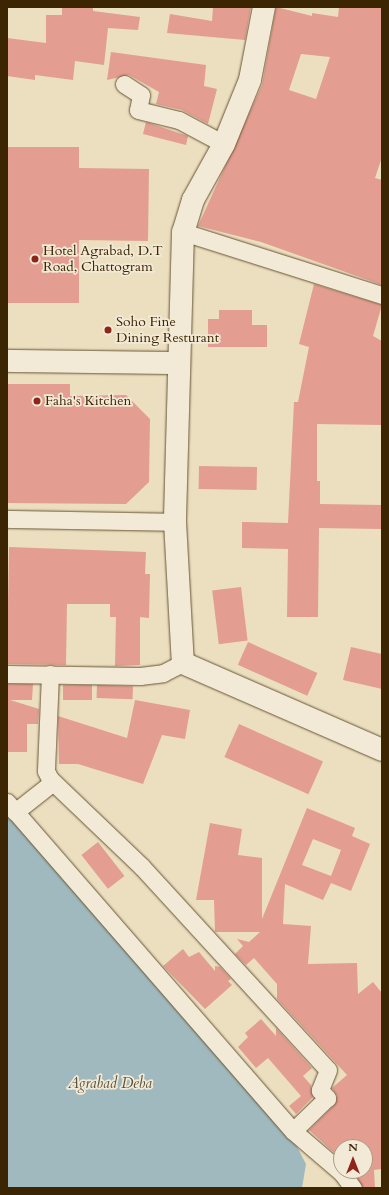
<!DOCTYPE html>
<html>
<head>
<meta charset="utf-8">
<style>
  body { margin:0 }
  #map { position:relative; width:389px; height:1195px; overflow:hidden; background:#ebdfc0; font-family:Cardo,serif }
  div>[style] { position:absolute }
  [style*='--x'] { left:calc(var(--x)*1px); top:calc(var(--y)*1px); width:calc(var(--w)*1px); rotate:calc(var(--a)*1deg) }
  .water>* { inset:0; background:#9fb9be }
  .building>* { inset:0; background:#e39d91; transform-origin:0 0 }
  .roads { filter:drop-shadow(0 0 1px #685432) drop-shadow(0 0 1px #685432) }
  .street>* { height:17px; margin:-8.5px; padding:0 8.5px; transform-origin:8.5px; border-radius:8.5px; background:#f2ead6 }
  .secondary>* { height:22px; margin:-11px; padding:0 11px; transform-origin:11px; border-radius:11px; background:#f2ead6 }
  .dots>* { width:11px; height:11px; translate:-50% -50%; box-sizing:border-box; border:2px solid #f2ead6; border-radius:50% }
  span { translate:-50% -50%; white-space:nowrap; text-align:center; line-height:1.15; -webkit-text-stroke:3.5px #f2ead6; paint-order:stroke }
  .poi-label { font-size:14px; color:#3c2503 }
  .left { translate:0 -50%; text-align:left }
  .water-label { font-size:15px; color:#5a513b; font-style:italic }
  .frame { position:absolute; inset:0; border:8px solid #3c2503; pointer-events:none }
  .north { position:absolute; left:333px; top:1139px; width:40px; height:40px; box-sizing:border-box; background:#f2ead6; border:1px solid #a99b82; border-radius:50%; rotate:0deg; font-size:11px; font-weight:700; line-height:16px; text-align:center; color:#3c2503 }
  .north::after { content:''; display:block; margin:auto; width:14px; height:18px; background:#8f2418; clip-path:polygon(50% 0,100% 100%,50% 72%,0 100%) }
</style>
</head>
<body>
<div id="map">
  <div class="water">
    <i style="clip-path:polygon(7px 808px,295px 1143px,306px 1164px,302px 1188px,7px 1188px)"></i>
  </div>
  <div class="building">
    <i style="clip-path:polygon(62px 7px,93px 7px,93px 11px,140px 17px,138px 30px,108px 28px,104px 65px,75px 61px,73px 80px,35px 75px,35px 80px,7px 76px,7px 38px,46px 43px,46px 15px,62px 15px)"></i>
    <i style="clip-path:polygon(213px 7px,251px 7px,245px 40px,167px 33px,170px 14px,212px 21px)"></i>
    <i style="clip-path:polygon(evenodd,276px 7px,312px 16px,312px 13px,338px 17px,339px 7px,382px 7px,382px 157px,375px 178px,382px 180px,382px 285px,261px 242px,198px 226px,262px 85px,276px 7px,301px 54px,330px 57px,316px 99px,289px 90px,301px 54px)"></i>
    <i style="clip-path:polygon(111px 52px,206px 65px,204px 86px,217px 89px,208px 124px,182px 110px,156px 104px,159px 92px,129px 75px,107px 80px)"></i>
    <i style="clip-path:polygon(146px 122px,188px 136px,186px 145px,143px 134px)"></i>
    <i style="clip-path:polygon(7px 147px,79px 147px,79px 168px,149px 169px,148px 241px,79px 240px,79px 303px,7px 303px)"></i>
    <i style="clip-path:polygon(314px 284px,382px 305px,373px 336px,382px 341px,382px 425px,317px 424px,317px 481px,320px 481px,320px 504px,382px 505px,382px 529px,319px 528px,318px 617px,287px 617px,288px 549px,242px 548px,242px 522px,288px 523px,294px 402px,298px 402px,309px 347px,299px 344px)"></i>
    <i style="clip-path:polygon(219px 310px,252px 310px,252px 325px,267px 325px,267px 347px,208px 347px,208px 319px,219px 319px)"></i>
    <i style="clip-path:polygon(7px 384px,70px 384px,70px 396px,126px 395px,150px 419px,149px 482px,126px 504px,7px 503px)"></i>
    <i style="left:199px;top:466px;width:58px;height:23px;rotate:1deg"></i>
    <i style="clip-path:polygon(9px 547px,146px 552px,145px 574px,150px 574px,149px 618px,140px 617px,140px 665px,115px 666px,116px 617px,110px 617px,110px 604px,67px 604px,66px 665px,7px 664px)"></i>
    <i style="left:241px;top:587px;width:54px;height:29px;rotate:83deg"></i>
    <i style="left:248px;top:642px;width:76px;height:25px;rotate:24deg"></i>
    <i style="clip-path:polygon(351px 647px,382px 654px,382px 689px,343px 680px)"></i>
    <i style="clip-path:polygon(7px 684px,33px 684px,32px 700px,10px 700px,39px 709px,38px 724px,27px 724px,27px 752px,7px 752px)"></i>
    <i style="left:63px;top:685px;width:29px;height:15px"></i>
    <i style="left:97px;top:685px;width:36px;height:13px;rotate:2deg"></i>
    <i style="clip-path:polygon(135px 700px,190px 710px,185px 739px,162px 735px,143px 784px,78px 764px,59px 764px,58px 716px,127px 738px)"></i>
    <i style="left:239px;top:724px;width:92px;height:36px;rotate:24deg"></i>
    <i style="clip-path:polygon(evenodd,307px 808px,355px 828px,352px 836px,370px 844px,351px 891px,331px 883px,323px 900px,285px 884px,283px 924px,311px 926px,308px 964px,357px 963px,358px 994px,373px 982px,382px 993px,382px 1169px,374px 1170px,375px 1188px,363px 1188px,353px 1171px,365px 1171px,365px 1147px,341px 1147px,341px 1159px,309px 1130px,334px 1105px,337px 1096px,332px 1088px,347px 1075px,277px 999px,277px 984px,254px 958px,246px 965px,235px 954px,243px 946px,237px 939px,249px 942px,260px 932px,215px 932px,214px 900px,196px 900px,210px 823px,242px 829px,238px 855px,262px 858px,262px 919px,307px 808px,313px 839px,341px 850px,331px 876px,302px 865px,313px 839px)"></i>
    <i style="left:98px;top:842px;width:43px;height:21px;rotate:52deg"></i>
    <i style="clip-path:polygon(183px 949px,189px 957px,199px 952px,215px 971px,215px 966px,220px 967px,231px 979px,228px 981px,232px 985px,205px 1009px,163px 966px)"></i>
    <i style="clip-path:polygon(261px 1019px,276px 1036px,276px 1028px,312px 1068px,303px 1076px,311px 1085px,313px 1097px,296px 1114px,289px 1106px,301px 1096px,268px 1058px,256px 1068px,238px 1047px,248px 1037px,245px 1033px)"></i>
  </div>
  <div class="roads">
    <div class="street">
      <i style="--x:124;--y:84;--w:20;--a:33"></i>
      <i style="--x:141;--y:95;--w:15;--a:101"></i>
      <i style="--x:138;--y:110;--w:42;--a:13.7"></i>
      <i style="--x:179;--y:120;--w:51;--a:28.1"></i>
      <i style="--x:183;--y:232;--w:209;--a:17.6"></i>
      <i style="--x:7;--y:519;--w:168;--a:1"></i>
      <i style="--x:7;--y:674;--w:133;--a:0.9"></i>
      <i style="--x:140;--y:676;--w:23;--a:-7"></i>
      <i style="--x:163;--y:673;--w:22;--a:-27"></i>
      <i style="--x:50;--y:674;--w:97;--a:92.4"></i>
      <i style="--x:46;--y:771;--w:9;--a:63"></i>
      <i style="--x:50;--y:779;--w:127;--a:43.7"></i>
      <i style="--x:142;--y:867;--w:275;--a:47.5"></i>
      <i style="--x:328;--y:1070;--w:22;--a:112"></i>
      <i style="--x:320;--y:1090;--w:11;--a:49"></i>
      <i style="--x:327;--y:1098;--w:47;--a:135.9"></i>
      <i style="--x:7;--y:802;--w:436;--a:49"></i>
      <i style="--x:293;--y:1131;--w:65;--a:40.6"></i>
      <i style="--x:342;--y:1173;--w:19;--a:54"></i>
      <i style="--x:15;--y:812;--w:48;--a:-38.3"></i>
    </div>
    <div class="secondary">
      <i style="--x:264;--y:7;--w:74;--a:100.9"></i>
      <i style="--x:250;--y:80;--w:69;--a:112.1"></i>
      <i style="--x:224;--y:144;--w:64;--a:119"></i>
      <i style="--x:193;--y:200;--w:34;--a:107"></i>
      <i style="--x:183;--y:232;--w:290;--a:91.6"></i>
      <i style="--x:175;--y:522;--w:141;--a:86.8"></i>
      <i style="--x:183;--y:663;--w:217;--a:23.6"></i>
      <i style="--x:7;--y:361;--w:172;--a:0.7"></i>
    </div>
  </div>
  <div class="dots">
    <i style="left:35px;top:259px;background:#8f2418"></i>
    <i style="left:108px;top:330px;background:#8f2418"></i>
    <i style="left:37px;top:401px;background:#8f2418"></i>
  </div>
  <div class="poi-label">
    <span class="left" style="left:43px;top:259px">Hotel Agrabad, D.T<br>Road, Chattogram</span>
    <span class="left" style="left:116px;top:330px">Soho Fine<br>Dining Resturant</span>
    <span class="left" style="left:45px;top:401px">Faha's Kitchen</span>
  </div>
  <div class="water-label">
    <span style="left:110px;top:1084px">Agrabad Deba</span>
  </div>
  <div class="frame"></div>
  <div class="north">N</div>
</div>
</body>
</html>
